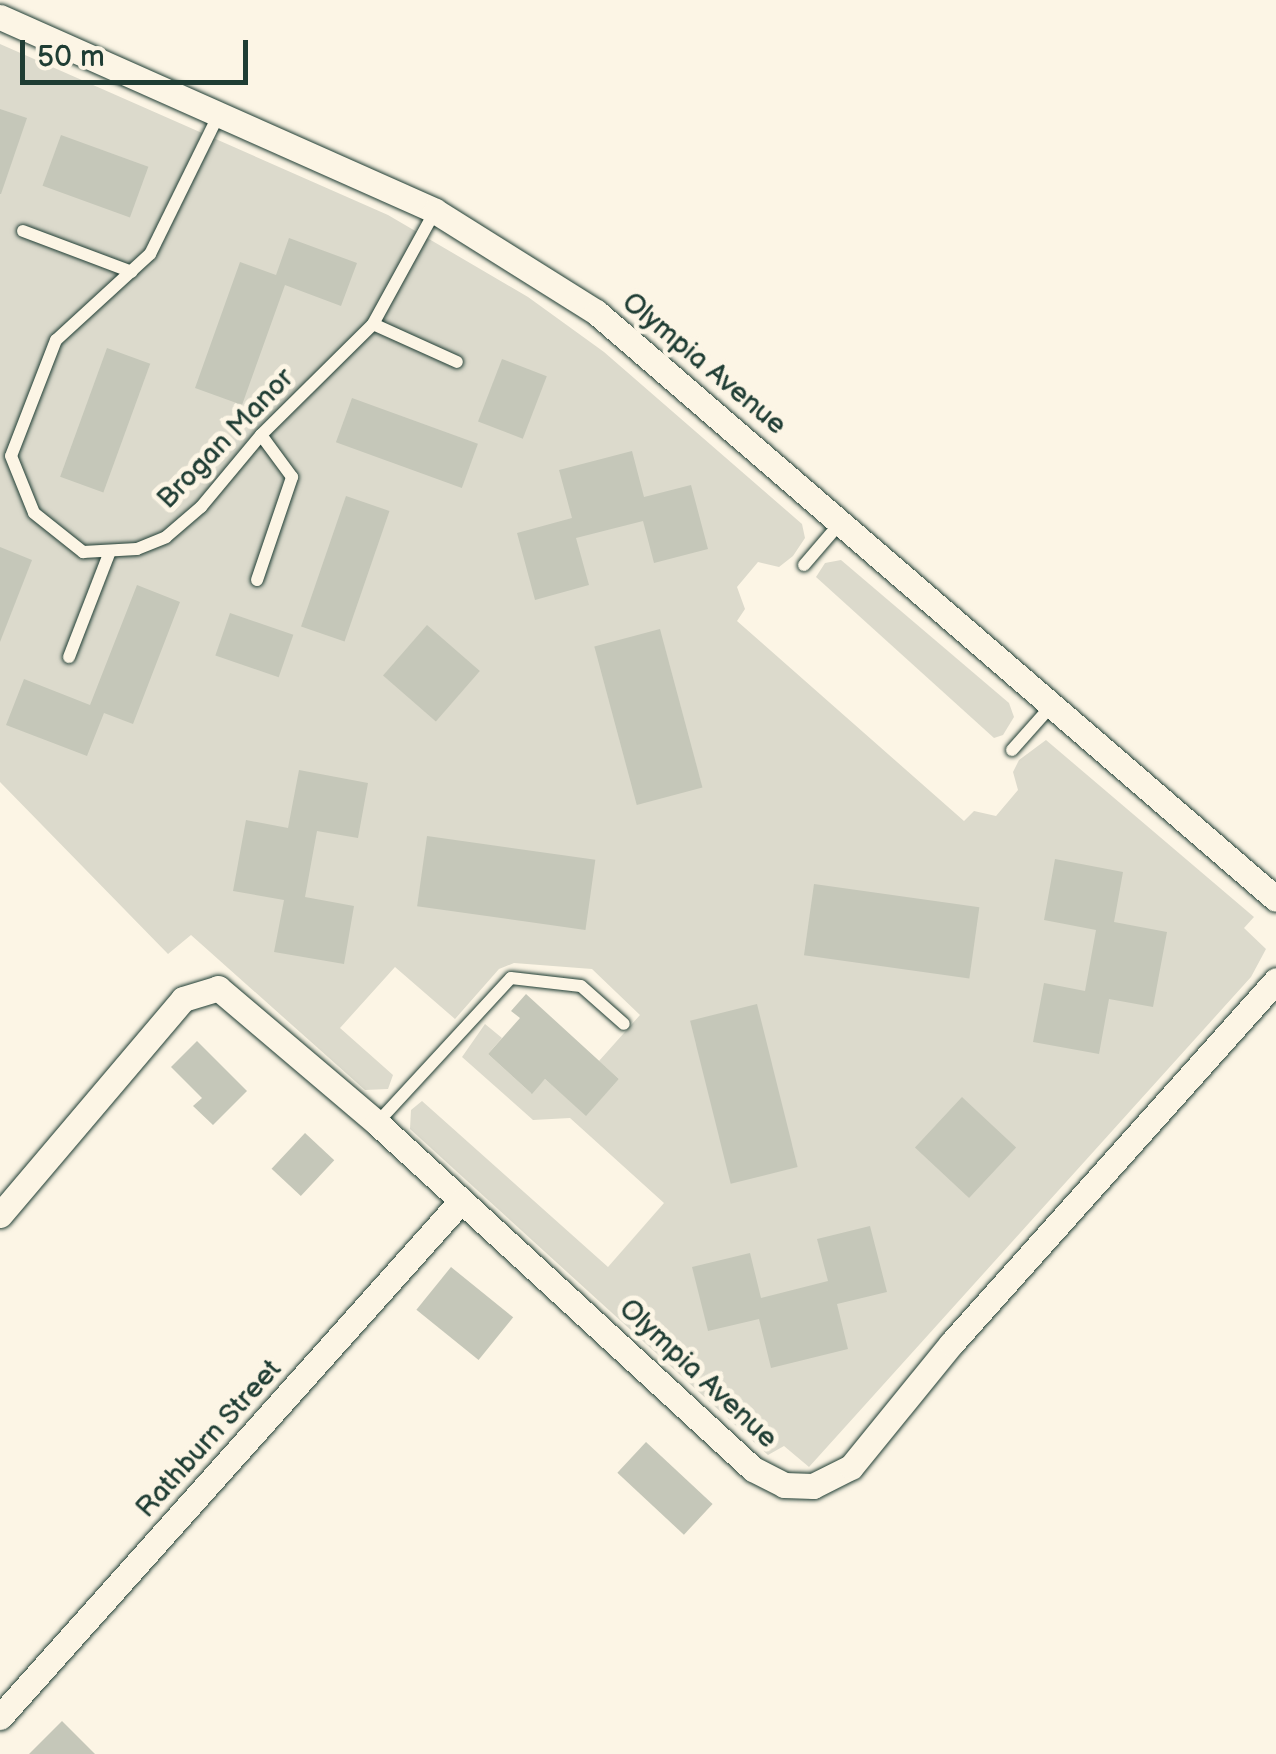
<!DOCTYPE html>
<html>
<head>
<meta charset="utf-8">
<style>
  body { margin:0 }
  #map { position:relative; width:1276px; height:1754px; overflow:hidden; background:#fcf5e5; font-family:"Balsamiq Sans",sans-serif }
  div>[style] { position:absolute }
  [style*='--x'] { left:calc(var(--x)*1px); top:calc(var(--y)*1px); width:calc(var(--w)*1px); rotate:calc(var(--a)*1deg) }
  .green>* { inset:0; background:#dcdacc }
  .building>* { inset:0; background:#c5c7b9; transform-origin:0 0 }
  .roads { filter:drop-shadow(0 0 2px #1f3d34) drop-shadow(0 0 2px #1f3d34) }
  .lane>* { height:12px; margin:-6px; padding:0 6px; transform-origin:6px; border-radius:6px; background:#fcf5e5 }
  .street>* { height:25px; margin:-12.5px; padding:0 12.5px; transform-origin:12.5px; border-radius:12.5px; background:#fcf5e5 }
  span { translate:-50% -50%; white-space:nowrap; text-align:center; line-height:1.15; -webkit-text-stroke:10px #fcf5e5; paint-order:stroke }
  .street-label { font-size:28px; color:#1f3d34 }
  .scale { position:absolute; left:20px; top:40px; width:228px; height:45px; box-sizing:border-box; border:5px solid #1f3d34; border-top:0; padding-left:12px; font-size:30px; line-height:35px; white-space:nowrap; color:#1f3d34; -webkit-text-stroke:8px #fcf5e5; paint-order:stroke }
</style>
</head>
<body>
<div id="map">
  <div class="green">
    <i style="clip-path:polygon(0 44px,388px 215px,528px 297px,604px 352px,802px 524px,805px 538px,793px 556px,779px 567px,758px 562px,737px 587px,745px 609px,737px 621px,964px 821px,974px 811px,996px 816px,1018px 790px,1013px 772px,1019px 760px,1046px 740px,1254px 917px,1244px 928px,1266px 949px,1251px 977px,809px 1467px,784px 1446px,768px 1455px,410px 1129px,411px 1110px,422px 1101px,608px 1267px,664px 1203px,570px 1118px,533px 1120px,462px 1057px,485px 1024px,502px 1038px,488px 1054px,531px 1093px,545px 1079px,586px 1115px,619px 1079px,599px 1061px,640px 1015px,592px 969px,514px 963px,499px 969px,455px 1019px,395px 967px,340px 1028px,393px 1075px,388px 1089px,365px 1090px,191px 935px,168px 954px,0 782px)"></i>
    <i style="clip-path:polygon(841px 560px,1009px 703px,1014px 717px,1003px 735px,994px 738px,816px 577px,825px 563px)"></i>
  </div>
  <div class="building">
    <i style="clip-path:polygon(0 109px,27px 118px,1px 194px,0 194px)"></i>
    <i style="left:61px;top:135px;width:93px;height:54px;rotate:20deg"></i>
    <i style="clip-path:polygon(289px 238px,357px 263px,341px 306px,285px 285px,242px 405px,195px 388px,240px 262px,276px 275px)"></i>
    <i style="left:107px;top:348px;width:46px;height:137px;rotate:20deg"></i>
    <i style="left:502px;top:359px;width:48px;height:67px;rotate:21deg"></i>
    <i style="left:352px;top:398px;width:134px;height:47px;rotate:20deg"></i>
    <i style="clip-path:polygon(632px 451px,644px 497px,691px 485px,708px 549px,654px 563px,643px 521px,576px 538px,589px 585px,535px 600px,517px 533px,572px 518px,559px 470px)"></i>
    <i style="left:346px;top:496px;width:46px;height:138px;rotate:19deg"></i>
    <i style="clip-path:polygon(0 547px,32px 560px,0 642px)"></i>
    <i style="clip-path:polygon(137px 585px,180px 602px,133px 724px,104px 713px,87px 756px,6px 725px,24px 679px,90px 705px)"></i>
    <i style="left:230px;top:613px;width:67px;height:45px;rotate:19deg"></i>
    <i style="left:427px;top:625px;width:70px;height:67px;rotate:41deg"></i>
    <i style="left:660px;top:629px;width:164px;height:68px;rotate:75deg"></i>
    <i style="clip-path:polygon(299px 770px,368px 783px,358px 838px,317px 831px,305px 897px,354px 906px,344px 964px,274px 952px,284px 900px,233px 891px,246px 820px,288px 828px)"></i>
    <i style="left:427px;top:836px;width:170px;height:71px;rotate:8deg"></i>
    <i style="clip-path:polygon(1055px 859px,1123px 872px,1114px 922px,1167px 932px,1153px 1007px,1109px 999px,1099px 1054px,1033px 1042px,1044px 983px,1085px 991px,1096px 930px,1044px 920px)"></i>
    <i style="left:814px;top:884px;width:167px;height:72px;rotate:8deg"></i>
    <i style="clip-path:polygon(526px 994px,619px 1079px,586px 1116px,545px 1079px,532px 1094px,488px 1054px,520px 1018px,511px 1011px)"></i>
    <i style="left:757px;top:1004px;width:168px;height:69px;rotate:76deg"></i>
    <i style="clip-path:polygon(197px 1041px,247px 1091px,213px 1125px,193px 1106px,202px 1098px,171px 1067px)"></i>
    <i style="left:962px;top:1097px;width:74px;height:69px;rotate:43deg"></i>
    <i style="left:305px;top:1133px;width:40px;height:49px;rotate:43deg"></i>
    <i style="clip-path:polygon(870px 1226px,887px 1292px,837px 1304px,848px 1349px,771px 1368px,759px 1319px,708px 1331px,692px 1267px,750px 1253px,761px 1298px,828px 1281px,817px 1239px)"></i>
    <i style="left:451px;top:1267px;width:80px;height:55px;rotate:39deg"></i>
    <i style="left:646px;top:1442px;width:91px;height:42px;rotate:43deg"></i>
    <i style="clip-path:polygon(62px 1721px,95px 1754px,29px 1754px)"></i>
  </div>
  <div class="roads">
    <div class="lane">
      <i style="--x:220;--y:112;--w:158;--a:116.2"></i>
      <i style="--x:150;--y:254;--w:127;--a:137.5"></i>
      <i style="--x:56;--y:340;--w:124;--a:111.2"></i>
      <i style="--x:11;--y:456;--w:61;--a:68"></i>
      <i style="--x:34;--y:513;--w:63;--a:38.5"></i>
      <i style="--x:83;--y:552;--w:54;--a:-3.2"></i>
      <i style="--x:137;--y:549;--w:31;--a:-22"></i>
      <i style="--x:166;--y:537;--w:46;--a:-40.6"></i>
      <i style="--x:201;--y:507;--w:94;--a:-50.2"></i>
      <i style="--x:261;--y:435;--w:158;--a:-44.7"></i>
      <i style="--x:373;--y:324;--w:129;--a:-61.2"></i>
      <i style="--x:23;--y:231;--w:116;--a:20.6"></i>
      <i style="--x:373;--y:324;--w:92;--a:24.3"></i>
      <i style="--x:804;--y:565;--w:57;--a:-49.3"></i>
      <i style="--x:257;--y:580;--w:109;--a:-71.2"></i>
      <i style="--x:292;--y:477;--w:52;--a:-126.4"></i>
      <i style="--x:69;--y:657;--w:110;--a:-68.8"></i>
      <i style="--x:1012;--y:750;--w:59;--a:-48.4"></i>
      <i style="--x:377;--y:1123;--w:197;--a:-47.3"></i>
      <i style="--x:511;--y:978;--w:70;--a:6.5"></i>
      <i style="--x:581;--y:986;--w:57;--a:41.5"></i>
    </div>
    <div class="street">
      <i style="--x:0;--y:17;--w:476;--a:24"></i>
      <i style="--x:435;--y:211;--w:190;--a:32.1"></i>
      <i style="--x:596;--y:312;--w:898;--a:40.8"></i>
      <i style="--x:0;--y:1215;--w:283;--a:-49.7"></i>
      <i style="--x:183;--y:999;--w:37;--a:-17"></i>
      <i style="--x:218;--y:988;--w:209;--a:40.3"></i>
      <i style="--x:377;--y:1123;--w:511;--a:42.62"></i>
      <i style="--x:753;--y:1469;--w:35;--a:27"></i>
      <i style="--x:784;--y:1485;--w:29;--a:2"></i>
      <i style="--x:813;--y:1486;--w:42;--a:-26.6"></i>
      <i style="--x:851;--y:1467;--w:159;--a:-50.9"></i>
      <i style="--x:951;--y:1344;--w:488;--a:-48.2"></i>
      <i style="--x:0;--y:1717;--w:692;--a:-48.22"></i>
    </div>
  </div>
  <div class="street-label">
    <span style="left:704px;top:364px;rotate:40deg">Olympia Avenue</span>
    <span style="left:226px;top:439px;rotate:-46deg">Brogan Manor</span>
    <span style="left:698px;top:1374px;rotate:43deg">Olympia Avenue</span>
    <span style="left:209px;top:1439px;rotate:-48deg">Rathburn Street</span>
  </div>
  <div class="scale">50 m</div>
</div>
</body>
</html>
